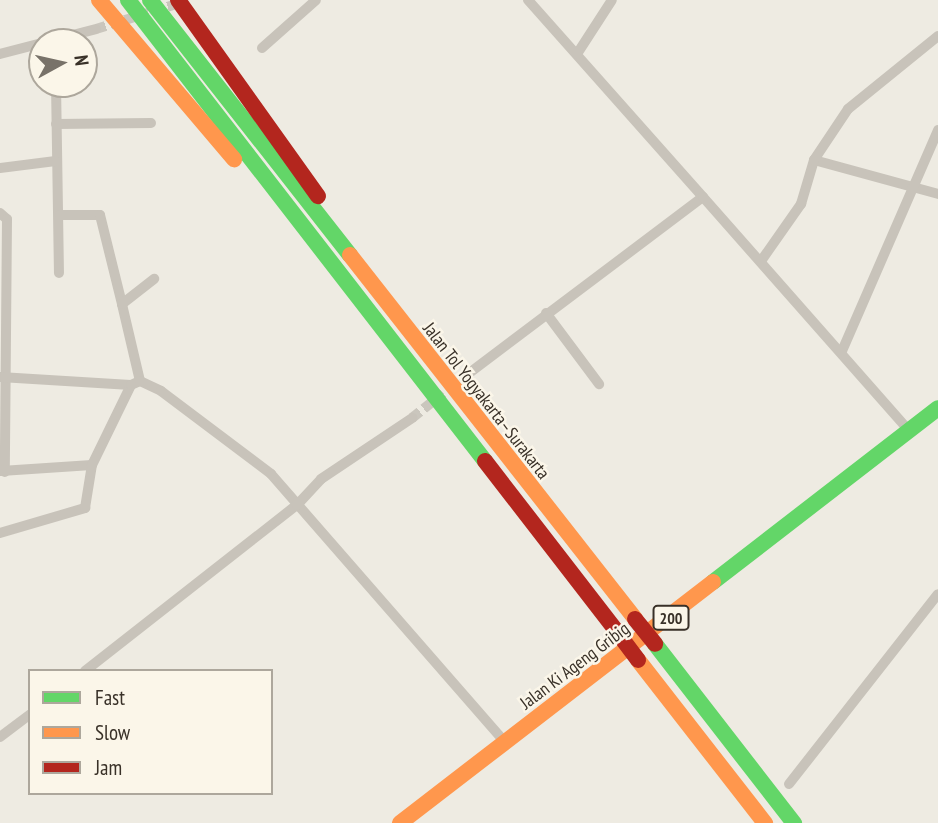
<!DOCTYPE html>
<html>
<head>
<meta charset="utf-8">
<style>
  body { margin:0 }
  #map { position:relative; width:938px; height:823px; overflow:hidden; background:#eeebe2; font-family:"PT Sans Narrow",sans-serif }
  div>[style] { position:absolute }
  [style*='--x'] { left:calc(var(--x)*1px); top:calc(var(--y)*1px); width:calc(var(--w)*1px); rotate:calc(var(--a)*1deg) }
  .street-tunnel>* { height:10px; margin-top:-5px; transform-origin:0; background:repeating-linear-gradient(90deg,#cac6bd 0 10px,transparent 0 15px) }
  .street>* { height:10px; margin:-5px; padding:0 5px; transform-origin:5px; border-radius:5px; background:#c8c3ba }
  .fast>* { height:16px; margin:-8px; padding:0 8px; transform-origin:8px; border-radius:8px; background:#63d668 }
  .slow>* { height:16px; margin:-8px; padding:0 8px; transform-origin:8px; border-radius:8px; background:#ff974d }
  .jam>* { height:16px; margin:-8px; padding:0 8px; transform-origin:8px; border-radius:8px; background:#b3261e }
  .jam-bridge>* { height:16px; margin:-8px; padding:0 8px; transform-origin:8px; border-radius:8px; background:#b3261e }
  span { translate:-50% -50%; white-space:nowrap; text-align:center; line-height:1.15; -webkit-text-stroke:5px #fbf6e9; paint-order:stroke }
  .shield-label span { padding:2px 5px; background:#fbf6e9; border:2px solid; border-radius:5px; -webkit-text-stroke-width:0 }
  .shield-label { font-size:16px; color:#393128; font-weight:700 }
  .street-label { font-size:18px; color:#393128 }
  .legend { position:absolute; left:28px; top:669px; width:245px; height:126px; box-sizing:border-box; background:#fbf6e9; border:2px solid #ada79c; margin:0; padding:9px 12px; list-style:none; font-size:21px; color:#393128 }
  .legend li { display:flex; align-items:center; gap:14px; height:35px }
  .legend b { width:35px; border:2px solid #ada79c }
  .north { position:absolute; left:28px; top:28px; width:70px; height:70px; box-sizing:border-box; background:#fbf6e9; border:2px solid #ada79c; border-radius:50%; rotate:82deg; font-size:19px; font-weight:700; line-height:28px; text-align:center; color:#393128 }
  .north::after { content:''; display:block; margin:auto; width:24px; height:32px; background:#787269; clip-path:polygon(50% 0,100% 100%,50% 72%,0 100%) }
</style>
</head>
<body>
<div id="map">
  <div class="street-tunnel">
    <i style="--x:96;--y:29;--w:91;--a:-17.2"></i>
    <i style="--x:412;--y:418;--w:56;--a:-38.5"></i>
  </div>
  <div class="street">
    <i style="--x:528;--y:0;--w:264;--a:48.4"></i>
    <i style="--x:262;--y:48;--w:72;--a:-41.6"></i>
    <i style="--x:0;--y:54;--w:99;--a:-14.6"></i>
    <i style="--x:577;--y:54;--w:64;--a:-57.1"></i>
    <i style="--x:56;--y:84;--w:189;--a:89.1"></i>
    <i style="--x:56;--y:124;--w:95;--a:-0.6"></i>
    <i style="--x:814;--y:160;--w:129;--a:15.3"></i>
    <i style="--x:0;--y:168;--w:56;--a:-7.1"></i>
    <i style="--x:0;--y:213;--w:9;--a:41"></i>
    <i style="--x:7;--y:219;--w:253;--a:90.5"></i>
    <i style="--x:60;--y:215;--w:40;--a:0"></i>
    <i style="--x:100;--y:215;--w:92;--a:76.1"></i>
    <i style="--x:761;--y:261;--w:70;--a:-54.9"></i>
    <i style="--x:801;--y:204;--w:46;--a:-73.5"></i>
    <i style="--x:814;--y:160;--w:61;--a:-56.3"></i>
    <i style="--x:848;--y:109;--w:116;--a:-39"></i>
    <i style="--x:546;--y:313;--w:89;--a:53.3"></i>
    <i style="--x:842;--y:351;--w:241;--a:-66.5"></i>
    <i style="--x:0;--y:377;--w:131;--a:3.5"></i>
    <i style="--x:464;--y:377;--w:299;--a:-37"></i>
    <i style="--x:703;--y:197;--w:313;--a:48.6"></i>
    <i style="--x:140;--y:381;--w:79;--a:-103.2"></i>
    <i style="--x:122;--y:304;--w:41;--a:-38"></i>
    <i style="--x:1;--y:471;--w:91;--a:-3.8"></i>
    <i style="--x:0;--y:533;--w:89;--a:-16.4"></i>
    <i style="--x:85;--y:508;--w:44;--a:-80.8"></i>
    <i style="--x:92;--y:465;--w:89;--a:-64"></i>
    <i style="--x:131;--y:385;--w:10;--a:-24"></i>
    <i style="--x:140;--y:381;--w:23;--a:25"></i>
    <i style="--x:161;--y:391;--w:138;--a:37"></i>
    <i style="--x:271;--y:474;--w:357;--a:48.9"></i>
    <i style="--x:85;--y:671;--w:269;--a:-38.1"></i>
    <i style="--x:297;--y:505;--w:35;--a:-47"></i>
    <i style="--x:321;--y:479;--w:110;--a:-33.8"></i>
    <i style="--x:0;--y:737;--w:38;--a:-37"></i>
    <i style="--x:789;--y:784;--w:241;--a:-51.9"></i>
  </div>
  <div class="fast">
    <i style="--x:128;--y:0;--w:583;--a:52.25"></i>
    <i style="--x:150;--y:0;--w:324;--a:51.9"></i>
    <i style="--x:713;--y:582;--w:284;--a:-37.7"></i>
    <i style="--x:655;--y:644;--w:227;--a:52.2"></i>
  </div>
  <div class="slow">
    <i style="--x:99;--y:0;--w:209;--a:49.7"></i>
    <i style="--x:350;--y:255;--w:462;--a:51.9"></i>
    <i style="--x:638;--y:660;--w:207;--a:52.1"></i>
    <i style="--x:400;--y:823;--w:395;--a:-37.6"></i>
  </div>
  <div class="jam">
    <i style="--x:178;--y:0;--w:241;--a:54.5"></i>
    <i style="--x:485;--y:461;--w:216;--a:52.3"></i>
  </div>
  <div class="jam-bridge">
    <i style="--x:635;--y:619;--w:32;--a:51"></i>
    <i style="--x:617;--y:632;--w:35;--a:53"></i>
  </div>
  <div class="shield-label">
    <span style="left:671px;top:618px">200</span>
  </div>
  <div class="street-label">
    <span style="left:486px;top:401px;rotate:52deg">Jalan Tol Yogyakarta–Surakarta</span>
    <span style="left:575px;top:666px;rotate:-37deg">Jalan Ki Ageng Gribig</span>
  </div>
  <ul class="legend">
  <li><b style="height:9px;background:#63d668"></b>Fast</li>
  <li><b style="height:9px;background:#ff974d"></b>Slow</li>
  <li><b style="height:9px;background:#b3261e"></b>Jam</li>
  </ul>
  <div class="north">N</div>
</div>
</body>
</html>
